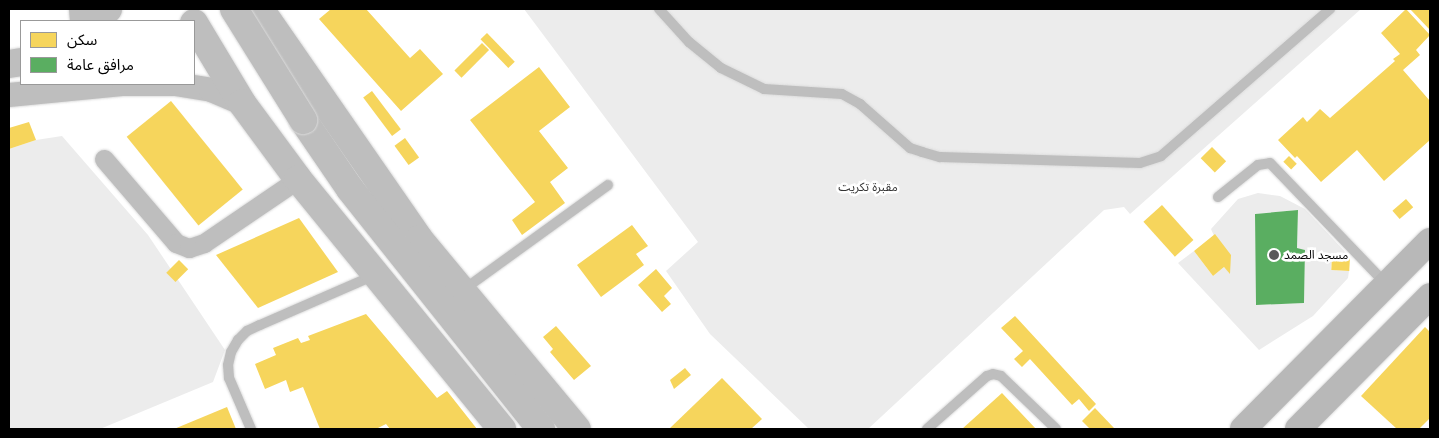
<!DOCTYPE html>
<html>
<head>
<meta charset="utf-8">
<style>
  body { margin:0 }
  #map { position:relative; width:1439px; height:438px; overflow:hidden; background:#fff; font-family:Mulish,"Noto Sans Arabic",sans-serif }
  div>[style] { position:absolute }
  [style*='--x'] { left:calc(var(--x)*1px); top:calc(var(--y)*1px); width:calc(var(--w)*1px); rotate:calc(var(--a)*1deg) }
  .green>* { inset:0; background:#ececec }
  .homes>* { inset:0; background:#f6d55c; transform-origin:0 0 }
  .public>* { inset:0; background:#5aae61 }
  .roads { filter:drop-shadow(0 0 1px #dbdbdb) drop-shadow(0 0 1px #dbdbdb) }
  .service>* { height:10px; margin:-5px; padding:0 5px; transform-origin:5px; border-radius:5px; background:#bebebe }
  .minor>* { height:19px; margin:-9.5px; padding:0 9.5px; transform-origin:9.5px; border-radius:9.5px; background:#bebebe }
  .tertiary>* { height:24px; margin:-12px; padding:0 12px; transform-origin:12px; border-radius:12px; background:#bebebe }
  .secondary>* { height:26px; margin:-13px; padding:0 13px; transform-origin:13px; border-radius:13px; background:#b8b8b8 }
  .primary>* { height:28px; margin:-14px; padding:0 14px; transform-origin:14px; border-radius:14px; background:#bebebe }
  .bridges { filter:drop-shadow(0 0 1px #dbdbdb) drop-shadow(0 0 1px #dbdbdb) }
  .primary-bridge>* { height:28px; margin:-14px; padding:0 14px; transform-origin:14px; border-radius:14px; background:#bebebe }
  .dots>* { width:14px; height:14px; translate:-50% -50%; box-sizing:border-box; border:2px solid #fff; border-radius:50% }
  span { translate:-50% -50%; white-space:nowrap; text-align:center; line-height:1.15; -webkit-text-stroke:5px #fff; paint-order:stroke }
  .park-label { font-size:12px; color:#333 }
  .poi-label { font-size:12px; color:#000 }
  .left { translate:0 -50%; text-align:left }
  .frame { position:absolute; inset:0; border:10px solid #000; pointer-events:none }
  .legend { position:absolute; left:20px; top:20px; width:175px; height:65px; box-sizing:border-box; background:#fff; border:1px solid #999; margin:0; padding:6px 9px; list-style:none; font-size:15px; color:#000 }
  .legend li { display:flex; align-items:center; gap:10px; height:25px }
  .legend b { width:25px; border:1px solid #999 }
</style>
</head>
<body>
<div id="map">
  <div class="green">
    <i style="clip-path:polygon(524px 9px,1361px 9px,1130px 214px,1124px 207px,1104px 210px,868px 429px,809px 429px,710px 334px,666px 271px,698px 242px)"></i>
    <i style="clip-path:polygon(62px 136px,148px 235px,225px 350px,213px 382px,100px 429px,9px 429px,9px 149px,36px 140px)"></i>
    <i style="clip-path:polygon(evenodd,1258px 193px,1280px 196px,1305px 209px,1350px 257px,1332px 256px,1331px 270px,1349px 271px,1348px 278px,1313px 316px,1259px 350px,1178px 263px,1194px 251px,1213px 276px,1224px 267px,1230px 273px,1211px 229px,1238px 199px,1258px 193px,1298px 210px,1297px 248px,1305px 250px,1304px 303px,1257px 305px,1255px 214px,1298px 210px)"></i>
  </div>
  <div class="homes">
    <i style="clip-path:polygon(331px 9px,366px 9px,410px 58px,420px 49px,443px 74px,401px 111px,319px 19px)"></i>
    <i style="clip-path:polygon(1406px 9px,1430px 35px,1416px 50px,1420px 55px,1403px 70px,1430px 101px,1430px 140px,1384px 181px,1357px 150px,1321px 182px,1297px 156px,1295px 158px,1278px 140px,1303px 117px,1307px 122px,1320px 109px,1330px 118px,1395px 61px,1393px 59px,1400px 54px,1381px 33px)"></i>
    <i style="clip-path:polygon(1410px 9px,1430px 9px,1430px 30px)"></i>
    <i style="left:487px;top:33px;width:40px;height:9px;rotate:46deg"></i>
    <i style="left:482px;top:43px;width:10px;height:39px;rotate:45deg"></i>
    <i style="clip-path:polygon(539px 67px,570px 107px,539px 131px,568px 168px,550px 182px,565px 203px,522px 235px,512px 220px,535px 202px,470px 120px)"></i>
    <i style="left:372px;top:91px;width:48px;height:11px;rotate:53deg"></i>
    <i style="left:171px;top:101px;width:114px;height:57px;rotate:51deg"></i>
    <i style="clip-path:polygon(29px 122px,36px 140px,9px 149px,9px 128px)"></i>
    <i style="left:405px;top:138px;width:24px;height:13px;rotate:54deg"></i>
    <i style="left:1212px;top:147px;width:20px;height:16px;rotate:45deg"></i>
    <i style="left:1289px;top:156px;width:11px;height:8px;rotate:45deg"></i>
    <i style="left:1406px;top:199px;width:11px;height:18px;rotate:49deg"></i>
    <i style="left:1162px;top:205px;width:47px;height:25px;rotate:48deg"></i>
    <i style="clip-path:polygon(299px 218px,338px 272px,258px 308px,216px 255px)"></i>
    <i style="clip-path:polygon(632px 225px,648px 246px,636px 254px,644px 265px,601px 297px,577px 265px)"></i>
    <i style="clip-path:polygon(1215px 234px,1231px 255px,1230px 274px,1224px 267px,1213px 276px,1194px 251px)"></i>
    <i style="left:1332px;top:256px;width:18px;height:14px;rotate:3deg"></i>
    <i style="left:179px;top:260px;width:13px;height:18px;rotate:45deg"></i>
    <i style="clip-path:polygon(656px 269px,672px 288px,664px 296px,671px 304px,662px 312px,638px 285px)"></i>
    <i style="clip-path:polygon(366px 314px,437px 398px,447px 391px,477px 429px,390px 429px,386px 424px,376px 429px,320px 429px,303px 387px,290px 392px,286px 380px,265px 389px,255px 364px,276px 355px,273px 348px,298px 338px,301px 343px,310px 340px,308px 336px)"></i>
    <i style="clip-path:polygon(1015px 316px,1096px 404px,1089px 411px,1079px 399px,1072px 405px,1030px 359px,1022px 367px,1014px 359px,1023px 351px,1001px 328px)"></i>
    <i style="clip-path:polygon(556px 326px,591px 366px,574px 380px,550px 352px,553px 349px,543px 337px)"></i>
    <i style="clip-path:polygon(1425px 327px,1430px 332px,1430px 418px,1419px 429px,1397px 429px,1361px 396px)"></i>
    <i style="clip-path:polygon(685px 368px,691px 375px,674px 389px,670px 380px)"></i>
    <i style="clip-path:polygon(722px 378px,762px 419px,751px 429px,669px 429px)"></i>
    <i style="clip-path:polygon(1002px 393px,1036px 429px,962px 429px)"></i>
    <i style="clip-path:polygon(227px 407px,236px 429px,174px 429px)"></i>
    <i style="clip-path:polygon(1095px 408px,1114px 428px,1113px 429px,1090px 429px,1082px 421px)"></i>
  </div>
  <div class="public">
    <i style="clip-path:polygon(1298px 210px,1297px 248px,1305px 250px,1304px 303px,1256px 305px,1255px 214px)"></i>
  </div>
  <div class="roads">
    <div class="service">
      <i style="--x:659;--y:9;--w:45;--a:47.7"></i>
      <i style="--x:689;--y:42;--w:41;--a:39.1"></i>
      <i style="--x:721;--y:68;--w:48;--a:26"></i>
      <i style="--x:764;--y:89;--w:78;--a:3.7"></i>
      <i style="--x:842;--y:94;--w:21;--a:29"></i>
      <i style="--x:860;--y:104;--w:67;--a:41.3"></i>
      <i style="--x:910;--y:148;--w:13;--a:18"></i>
      <i style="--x:922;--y:152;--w:19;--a:16"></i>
      <i style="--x:940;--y:157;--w:200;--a:1.7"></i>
      <i style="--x:1140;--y:163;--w:22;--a:-18"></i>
      <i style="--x:1161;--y:156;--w:224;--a:-41"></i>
      <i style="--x:1218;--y:197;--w:51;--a:-38.7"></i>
      <i style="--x:1258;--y:165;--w:12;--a:-9"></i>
      <i style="--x:1270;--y:163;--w:166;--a:46.2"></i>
      <i style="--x:463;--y:290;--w:179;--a:-35.9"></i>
      <i style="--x:251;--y:429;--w:56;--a:-113.3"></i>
      <i style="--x:229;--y:378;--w:13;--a:-94"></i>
      <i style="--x:228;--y:365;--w:13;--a:-77"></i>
      <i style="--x:231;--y:352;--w:14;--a:-60"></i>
      <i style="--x:238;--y:340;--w:13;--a:-45"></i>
      <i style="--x:247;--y:331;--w:14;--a:-25"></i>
      <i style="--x:260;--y:325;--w:125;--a:-23.5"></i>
      <i style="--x:927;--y:429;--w:80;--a:-41.5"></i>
      <i style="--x:987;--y:376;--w:6;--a:-18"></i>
      <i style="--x:993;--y:374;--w:8;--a:14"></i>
      <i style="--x:1001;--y:376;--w:76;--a:43.9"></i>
    </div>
    <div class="minor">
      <i style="--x:104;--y:159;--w:111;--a:49.4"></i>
      <i style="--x:176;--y:243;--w:14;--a:21"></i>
      <i style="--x:189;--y:248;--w:16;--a:-18"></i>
      <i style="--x:204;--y:243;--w:114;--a:-34.2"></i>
    </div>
    <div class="tertiary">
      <i style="--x:81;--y:9;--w:12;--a:85"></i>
      <i style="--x:9;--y:95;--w:116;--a:-5.5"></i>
      <i style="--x:124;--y:84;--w:51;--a:0"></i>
      <i style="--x:175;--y:84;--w:36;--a:9"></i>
      <i style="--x:211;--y:90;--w:34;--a:23"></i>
    </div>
    <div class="secondary">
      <i style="--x:1243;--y:429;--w:265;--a:-45.2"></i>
      <i style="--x:1298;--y:429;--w:187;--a:-45.2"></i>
    </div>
    <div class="primary">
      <i style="--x:260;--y:9;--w:280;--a:55.3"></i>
      <i style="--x:419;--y:239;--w:247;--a:50.3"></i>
      <i style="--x:96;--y:21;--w:17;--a:-45"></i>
      <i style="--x:194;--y:23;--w:93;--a:59"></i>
      <i style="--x:242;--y:103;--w:94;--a:53.6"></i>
      <i style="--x:298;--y:179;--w:323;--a:50.8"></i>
      <i style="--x:9;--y:64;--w:12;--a:-9"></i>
      <i style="--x:303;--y:120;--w:83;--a:55.7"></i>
      <i style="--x:350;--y:189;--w:307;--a:51.5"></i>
    </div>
  </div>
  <div class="bridges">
    <div class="primary-bridge">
      <i style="--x:234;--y:9;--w:131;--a:58.1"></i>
    </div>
  </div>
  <div class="dots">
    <i style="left:1274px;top:255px;background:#595959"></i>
  </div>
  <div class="park-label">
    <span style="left:868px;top:187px">مقبرة تكريت</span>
  </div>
  <div class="poi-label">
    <span class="left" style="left:1284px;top:255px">مسجد الصمد</span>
  </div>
  <div class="frame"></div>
  <ul class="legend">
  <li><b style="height:14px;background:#f6d55c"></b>سكن</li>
  <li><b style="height:14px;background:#5aae61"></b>مرافق عامة</li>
  </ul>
</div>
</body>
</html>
